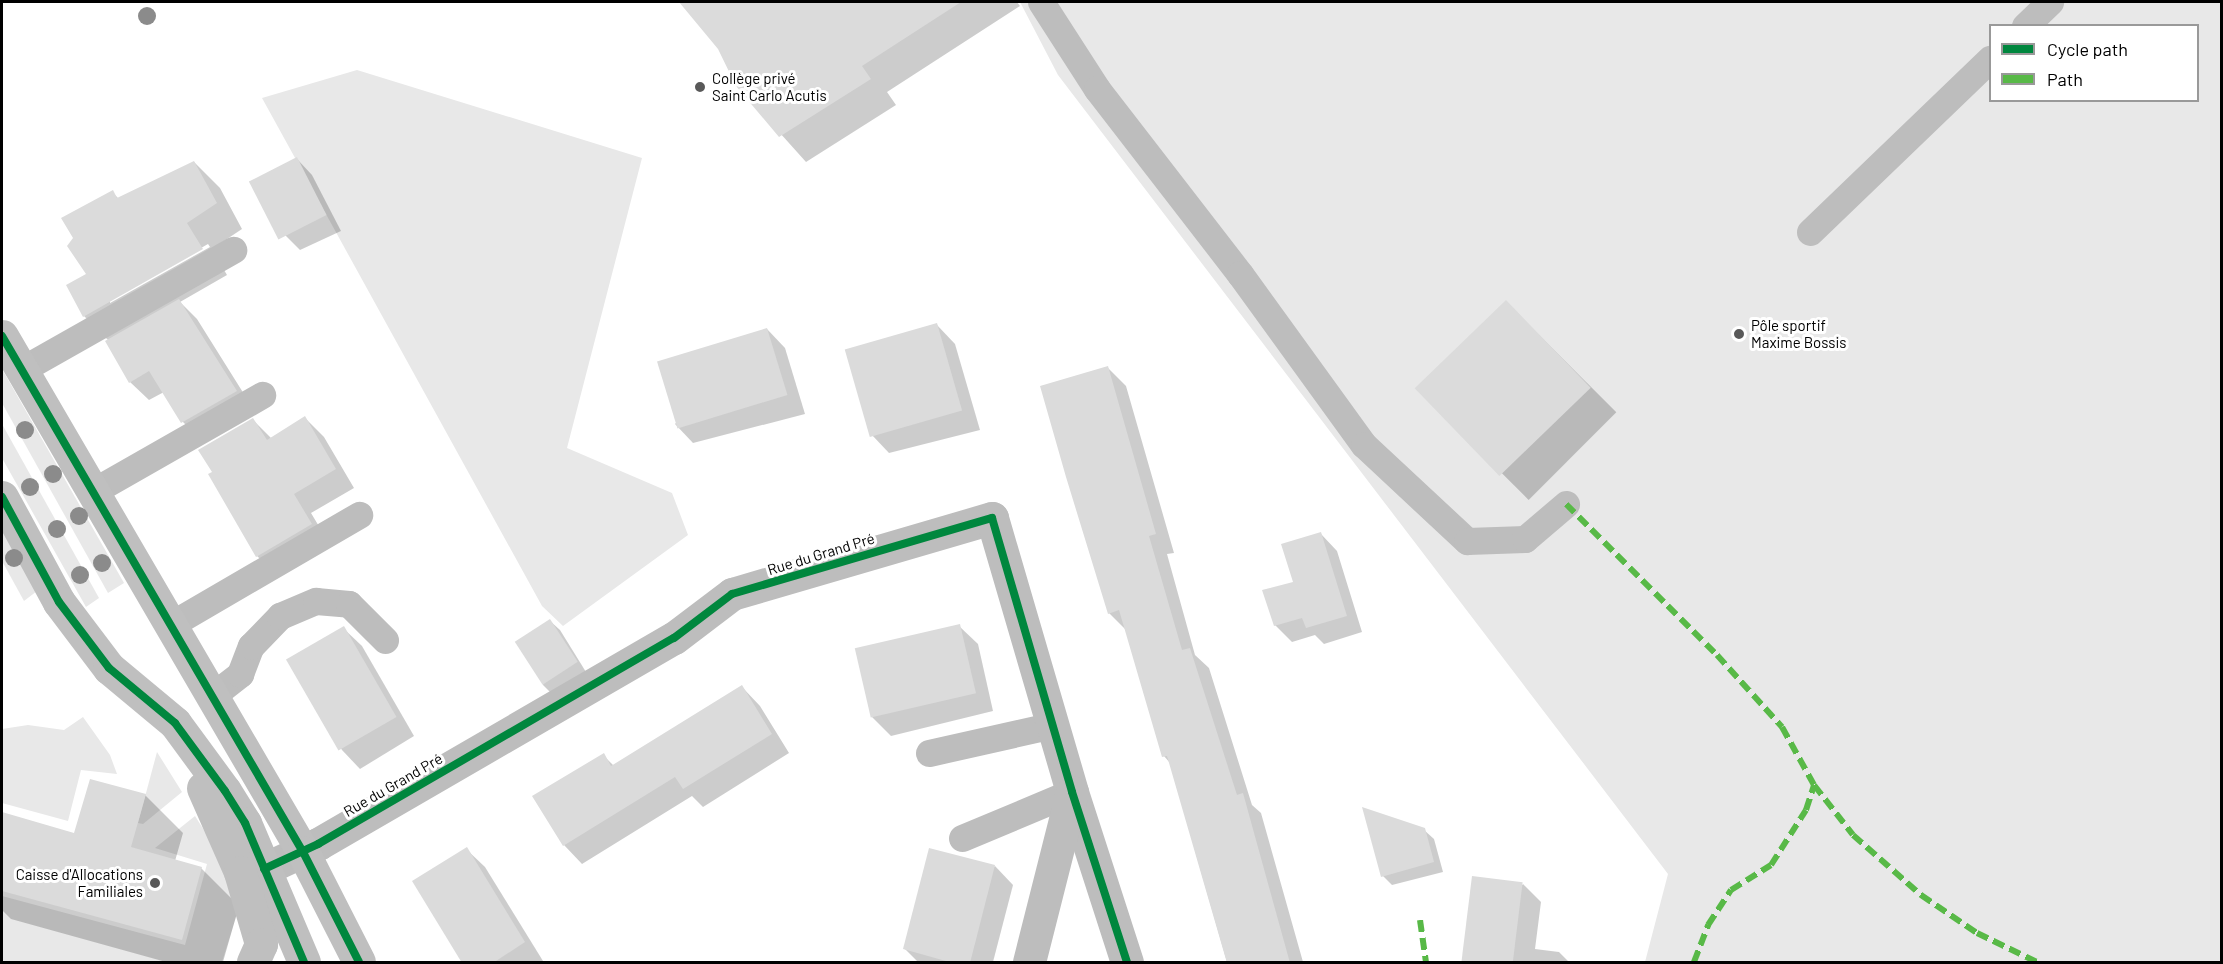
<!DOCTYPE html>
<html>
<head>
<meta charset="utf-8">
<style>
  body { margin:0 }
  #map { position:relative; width:2223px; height:964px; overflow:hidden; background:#fff; font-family:Barlow,sans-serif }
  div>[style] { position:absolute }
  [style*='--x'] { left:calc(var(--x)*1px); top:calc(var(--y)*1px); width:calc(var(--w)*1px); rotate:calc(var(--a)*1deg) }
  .green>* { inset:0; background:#e8e8e8 }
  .shadow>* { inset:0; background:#0003; transform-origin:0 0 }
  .building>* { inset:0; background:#dbdbdb; transform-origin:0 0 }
  .service>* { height:27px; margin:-13.5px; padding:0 13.5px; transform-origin:13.5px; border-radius:13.5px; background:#bdbdbd }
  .minor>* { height:33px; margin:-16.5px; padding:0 16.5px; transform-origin:16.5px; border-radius:16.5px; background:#bdbdbd }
  .secondary>* { height:33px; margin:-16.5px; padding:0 16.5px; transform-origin:16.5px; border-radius:16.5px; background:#bfbfbf }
  .quiet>* { height:6px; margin-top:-3px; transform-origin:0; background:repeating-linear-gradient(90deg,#58b947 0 12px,transparent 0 18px) }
  .cycleway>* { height:8px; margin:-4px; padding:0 4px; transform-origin:4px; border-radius:4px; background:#00873e }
  .trees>* { width:18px; height:18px; margin:-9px; border-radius:50%; background:#8b8b8b }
  .dots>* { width:16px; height:16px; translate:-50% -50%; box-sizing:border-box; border:3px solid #fff; border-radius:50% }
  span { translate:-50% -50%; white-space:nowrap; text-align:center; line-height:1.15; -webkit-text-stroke:6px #fff; paint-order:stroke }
  .poi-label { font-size:15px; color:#000 }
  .left { translate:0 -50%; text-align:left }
  .right { translate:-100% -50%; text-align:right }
  .street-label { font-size:15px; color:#000 }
  .frame { position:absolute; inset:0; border:3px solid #000; pointer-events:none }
  .legend { position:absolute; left:1989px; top:24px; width:210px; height:78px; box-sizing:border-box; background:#fff; border:2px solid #999; margin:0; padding:8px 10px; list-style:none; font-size:18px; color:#000 }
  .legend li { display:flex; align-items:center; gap:12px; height:30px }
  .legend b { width:30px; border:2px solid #999 }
</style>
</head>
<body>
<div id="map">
  <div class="green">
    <i style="clip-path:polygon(evenodd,1020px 2px,2221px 2px,2221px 962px,1645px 962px,1668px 874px,1058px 75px,1020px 2px,1990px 26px,2198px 26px,2198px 100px,1990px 100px,1990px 26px)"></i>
    <i style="clip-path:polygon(357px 70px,642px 158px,567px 448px,672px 493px,688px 535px,563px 626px,542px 606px,262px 98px)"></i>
    <i style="clip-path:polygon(2px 369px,124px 583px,108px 593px,2px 403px)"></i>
    <i style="clip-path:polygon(2px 424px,99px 598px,86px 607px,2px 458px)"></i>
    <i style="clip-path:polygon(2px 530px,37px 591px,24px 601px,2px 561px)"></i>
    <i style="clip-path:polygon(83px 717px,110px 755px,117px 774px,81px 770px,68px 821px,2px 803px,2px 729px,28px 725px,64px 730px)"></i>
    <i style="clip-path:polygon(157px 752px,182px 792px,143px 824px,138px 823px)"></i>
    <i style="clip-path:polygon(195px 816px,216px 849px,237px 914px,222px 962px,2px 962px,2px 896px,185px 945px,207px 864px,155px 848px)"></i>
  </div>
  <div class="shadow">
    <i style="clip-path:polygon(681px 2px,1017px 2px,1020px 6px,887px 92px,896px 105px,806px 162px,737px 85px,719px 48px)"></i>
    <i style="clip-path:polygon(297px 159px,312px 175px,341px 231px,300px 250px,284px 234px)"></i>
    <i style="clip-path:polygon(evenodd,194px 162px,220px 188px,242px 229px,212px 249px,227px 275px,180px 302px,197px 319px,254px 410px,201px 440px,183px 422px,164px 392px,149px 400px,130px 382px,108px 340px,84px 316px,88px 275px,112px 192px,119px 199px,194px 162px,208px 244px,210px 247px,110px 303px,110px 300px,208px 244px)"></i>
    <i style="left:1506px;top:302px;width:156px;height:124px;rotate:45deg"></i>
    <i style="clip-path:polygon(937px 325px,955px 344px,980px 430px,889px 453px,871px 434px)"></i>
    <i style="clip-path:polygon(767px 329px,785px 348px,805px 414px,693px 443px,675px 424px)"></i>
    <i style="clip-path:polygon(1107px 367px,1126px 386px,1174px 553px,1167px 554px,1195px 655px,1209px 668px,1252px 805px,1261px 813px,1303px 962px,1227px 962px,1170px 763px,1164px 756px,1126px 630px,1109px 613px)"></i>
    <i style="clip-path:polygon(305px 418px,324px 437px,354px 488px,311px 513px,329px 543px,276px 574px,257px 556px,214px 472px,253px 420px,271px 438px)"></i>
    <i style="clip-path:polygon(1321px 534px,1337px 551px,1362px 632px,1324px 644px,1315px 635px,1292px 642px,1275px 625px)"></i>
    <i style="clip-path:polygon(550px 621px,560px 630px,586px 672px,552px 694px,543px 685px)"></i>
    <i style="clip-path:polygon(959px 626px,978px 644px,993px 711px,891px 736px,872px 717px)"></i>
    <i style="clip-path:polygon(343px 628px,362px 646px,414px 736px,360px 769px,342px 750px,288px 660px)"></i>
    <i style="clip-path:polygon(742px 687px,760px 706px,789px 753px,703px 807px,692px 796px,582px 864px,564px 845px,603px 755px,614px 766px)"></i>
    <i style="clip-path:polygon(145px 795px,183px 833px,175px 861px,201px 868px,239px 906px,223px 962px,166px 962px,11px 919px,2px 910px,2px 813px,75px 835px)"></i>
    <i style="clip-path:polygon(1424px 830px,1434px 839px,1443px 872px,1392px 885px,1383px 876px)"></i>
    <i style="clip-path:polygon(466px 849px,485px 867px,543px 961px,464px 962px)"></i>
    <i style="clip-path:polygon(995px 866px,1013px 885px,993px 962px,918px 962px,905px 949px)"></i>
    <i style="clip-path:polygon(1523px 884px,1541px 902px,1535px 949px,1559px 952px,1569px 962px,1462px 962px)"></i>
  </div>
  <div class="building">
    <i style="clip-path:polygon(679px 2px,961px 2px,862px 66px,871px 79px,779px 137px,736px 86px,718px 49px)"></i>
    <i style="left:297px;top:157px;width:65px;height:54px;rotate:63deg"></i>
    <i style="clip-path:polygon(194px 161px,217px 203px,187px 223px,203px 249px,83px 317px,66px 285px,86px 274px,67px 246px,73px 238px,61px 218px,113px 190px,117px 198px)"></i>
    <i style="clip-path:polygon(179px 299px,237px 391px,181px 423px,149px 371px,129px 383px,105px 341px)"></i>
    <i style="left:1506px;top:300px;width:122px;height:127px;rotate:46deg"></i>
    <i style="left:937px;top:323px;width:91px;height:96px;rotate:74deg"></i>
    <i style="left:767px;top:328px;width:70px;height:115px;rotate:73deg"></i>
    <i style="clip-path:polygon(1108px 366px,1156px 534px,1149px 536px,1182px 650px,1190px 648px,1237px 795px,1243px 793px,1290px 963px,1227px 963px,1167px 756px,1162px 757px,1119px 610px,1108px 614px,1066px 477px,1040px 386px)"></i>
    <i style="clip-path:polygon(305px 416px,336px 469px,294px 494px,312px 524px,256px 557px,208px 474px,212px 472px,198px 450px,253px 418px,267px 440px)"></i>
    <i style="clip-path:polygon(1321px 532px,1347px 616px,1306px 628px,1302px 618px,1274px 626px,1262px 590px,1293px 582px,1281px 544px)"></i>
    <i style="left:550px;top:619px;width:51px;height:42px;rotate:57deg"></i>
    <i style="left:960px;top:624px;width:71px;height:108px;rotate:77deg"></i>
    <i style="left:344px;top:626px;width:105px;height:67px;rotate:60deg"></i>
    <i style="clip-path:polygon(742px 685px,772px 734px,683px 789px,675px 777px,563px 846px,532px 796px,604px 753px,611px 766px)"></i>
    <i style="clip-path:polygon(90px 779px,146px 794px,131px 847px,202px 867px,182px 940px,2px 891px,2px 812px,74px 833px)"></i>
    <i style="clip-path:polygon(1362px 807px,1425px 828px,1434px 862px,1381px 877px)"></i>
    <i style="clip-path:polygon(467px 847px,525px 942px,493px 963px,462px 963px,412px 881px)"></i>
    <i style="clip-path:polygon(929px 848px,995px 865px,970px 963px,953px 963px,903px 949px)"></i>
    <i style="left:1472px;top:876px;width:51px;height:88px;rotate:7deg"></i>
  </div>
  <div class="service">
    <i style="--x:1041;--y:2;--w:103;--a:57.2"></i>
    <i style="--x:1097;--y:89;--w:234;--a:52.3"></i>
    <i style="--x:1240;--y:274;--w:211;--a:54.1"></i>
    <i style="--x:1364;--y:445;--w:141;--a:43"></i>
    <i style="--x:1467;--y:541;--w:58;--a:-2"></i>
    <i style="--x:1525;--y:539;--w:54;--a:-40.5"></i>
    <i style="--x:2025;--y:26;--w:35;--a:-44"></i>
    <i style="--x:1810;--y:232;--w:250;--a:-43.9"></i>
    <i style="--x:21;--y:370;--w:244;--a:-29.5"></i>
    <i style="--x:92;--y:492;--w:196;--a:-29.7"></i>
    <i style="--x:170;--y:625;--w:219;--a:-30.2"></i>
    <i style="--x:212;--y:696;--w:36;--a:-38"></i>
    <i style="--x:240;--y:674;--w:30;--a:-69"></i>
    <i style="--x:251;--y:646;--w:42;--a:-46"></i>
    <i style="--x:280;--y:616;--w:39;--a:-23"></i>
    <i style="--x:316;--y:601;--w:33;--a:5"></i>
    <i style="--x:349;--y:604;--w:51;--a:45"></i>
    <i style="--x:929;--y:753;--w:127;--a:-12.7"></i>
    <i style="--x:962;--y:838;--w:119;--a:-22.7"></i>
  </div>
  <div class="minor">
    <i style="--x:264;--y:869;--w:60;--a:-24.8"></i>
    <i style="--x:318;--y:844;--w:411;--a:-30.1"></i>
    <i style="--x:674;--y:638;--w:73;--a:-37.2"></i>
    <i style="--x:732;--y:594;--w:271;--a:-16.3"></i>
    <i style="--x:992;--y:518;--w:285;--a:73.7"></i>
    <i style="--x:1072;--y:792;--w:179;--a:72.1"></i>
    <i style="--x:1029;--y:962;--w:175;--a:-75.8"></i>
  </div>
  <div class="secondary">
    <i style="--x:2;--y:336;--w:597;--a:59.74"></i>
    <i style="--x:303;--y:852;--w:123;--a:63"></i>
    <i style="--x:2;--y:497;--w:119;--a:61.5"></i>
    <i style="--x:59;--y:602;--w:83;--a:52.9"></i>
    <i style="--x:109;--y:668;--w:86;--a:39.8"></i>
    <i style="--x:175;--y:723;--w:84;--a:53.7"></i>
    <i style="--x:225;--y:791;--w:38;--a:58"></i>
    <i style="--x:245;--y:823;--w:151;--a:67"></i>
    <i style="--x:203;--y:788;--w:92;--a:66.2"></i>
    <i style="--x:240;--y:872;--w:75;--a:73.7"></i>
    <i style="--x:261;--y:944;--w:20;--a:114"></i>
  </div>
  <div class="quiet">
    <i style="--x:1566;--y:504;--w:214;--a:45"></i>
    <i style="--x:1717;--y:655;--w:97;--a:47.9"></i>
    <i style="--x:1782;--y:727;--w:66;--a:61.1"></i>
    <i style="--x:1814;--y:785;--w:63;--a:52"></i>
    <i style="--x:1853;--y:835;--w:91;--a:41.4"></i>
    <i style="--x:1921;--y:895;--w:68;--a:34.2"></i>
    <i style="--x:1977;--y:933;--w:67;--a:25.8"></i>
    <i style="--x:1420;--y:920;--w:42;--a:81.9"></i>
    <i style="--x:1694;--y:962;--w:40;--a:-69"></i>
    <i style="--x:1708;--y:925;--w:42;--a:-56.7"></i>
    <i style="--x:1731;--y:890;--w:47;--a:-32"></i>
    <i style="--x:1771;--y:865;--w:65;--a:-57.5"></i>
    <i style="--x:1806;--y:810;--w:26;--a:-72"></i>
  </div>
  <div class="cycleway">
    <i style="--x:2;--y:336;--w:597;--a:59.74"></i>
    <i style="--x:303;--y:852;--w:123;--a:63"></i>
    <i style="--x:2;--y:497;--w:119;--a:61.5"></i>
    <i style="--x:59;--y:602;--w:83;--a:52.9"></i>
    <i style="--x:109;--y:668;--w:86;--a:39.8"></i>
    <i style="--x:175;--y:723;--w:84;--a:53.7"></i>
    <i style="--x:225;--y:791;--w:38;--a:58"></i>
    <i style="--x:245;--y:823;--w:151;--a:67"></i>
    <i style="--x:264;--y:869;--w:60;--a:-24.8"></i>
    <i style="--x:318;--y:844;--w:411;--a:-30.1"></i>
    <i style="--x:674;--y:638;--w:73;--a:-37.2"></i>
    <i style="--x:732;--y:594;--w:271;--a:-16.3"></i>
    <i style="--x:992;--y:518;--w:285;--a:73.7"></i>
    <i style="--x:1072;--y:792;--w:179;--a:72.1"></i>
  </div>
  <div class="trees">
    <i style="left:147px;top:16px"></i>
    <i style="left:25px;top:430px"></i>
    <i style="left:53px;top:474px"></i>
    <i style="left:30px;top:487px"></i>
    <i style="left:79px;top:516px"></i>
    <i style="left:57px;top:529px"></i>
    <i style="left:14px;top:558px"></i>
    <i style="left:102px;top:563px"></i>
    <i style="left:80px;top:575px"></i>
  </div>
  <div class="dots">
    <i style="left:700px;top:87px;background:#595959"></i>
    <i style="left:1739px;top:334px;background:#595959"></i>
    <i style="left:155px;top:883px;background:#595959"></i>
  </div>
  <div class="poi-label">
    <span class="left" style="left:712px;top:87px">Collège privé<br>Saint Carlo Acutis</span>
    <span class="left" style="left:1751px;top:334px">Pôle sportif<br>Maxime Bossis</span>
    <span class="right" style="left:143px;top:883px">Caisse d'Allocations<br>Familiales</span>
  </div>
  <div class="street-label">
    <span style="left:821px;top:554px;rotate:-17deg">Rue du Grand Pré</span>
    <span style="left:393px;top:785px;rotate:-30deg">Rue du Grand Pré</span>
  </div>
  <div class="frame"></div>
  <ul class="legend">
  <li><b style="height:8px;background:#00873e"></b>Cycle path</li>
  <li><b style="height:8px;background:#58b947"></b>Path</li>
  </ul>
</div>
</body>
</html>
